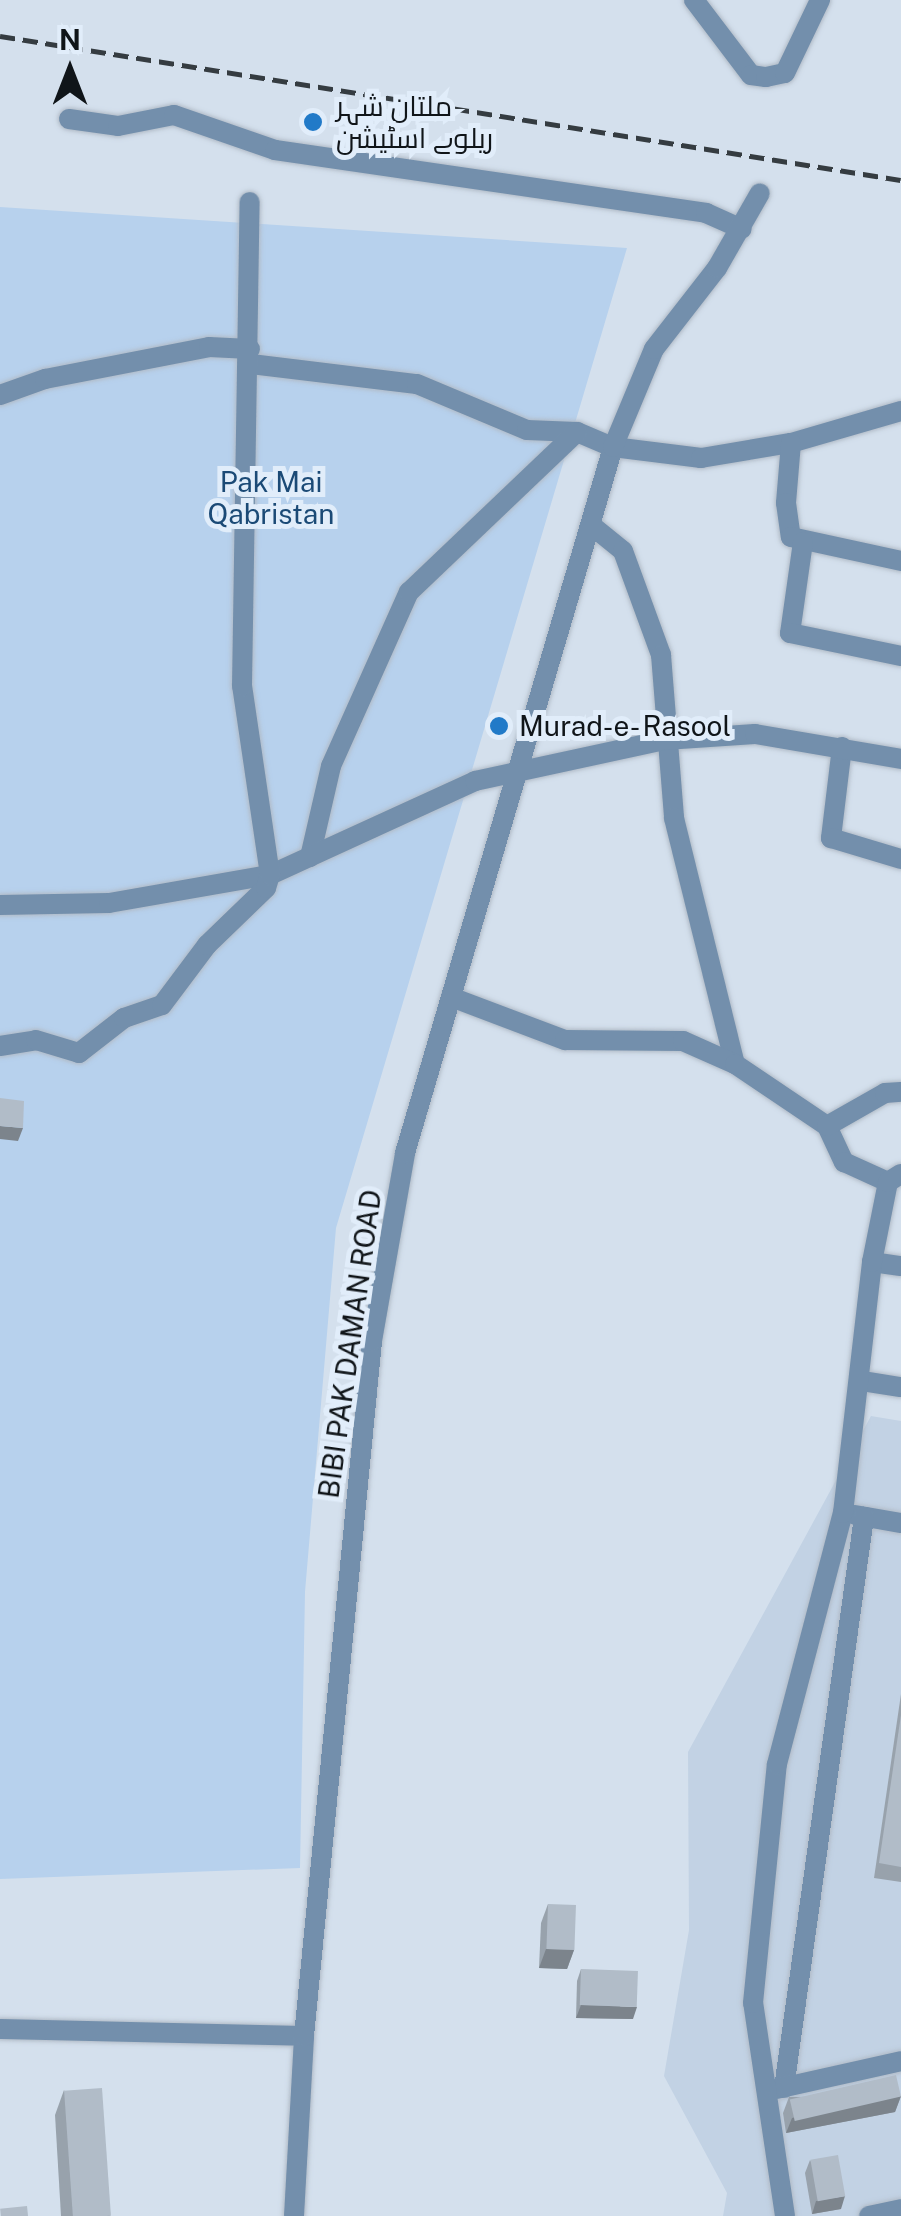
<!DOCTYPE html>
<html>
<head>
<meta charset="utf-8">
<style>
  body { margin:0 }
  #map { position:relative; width:901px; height:2216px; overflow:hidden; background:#d4e0ed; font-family:"Public Sans",Cairo,sans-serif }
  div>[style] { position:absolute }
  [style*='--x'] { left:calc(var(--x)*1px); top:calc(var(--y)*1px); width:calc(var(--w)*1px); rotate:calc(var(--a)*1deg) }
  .built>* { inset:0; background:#c2d2e4 }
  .green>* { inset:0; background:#b7d1ed }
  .roads { filter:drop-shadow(0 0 2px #b1bbc7) drop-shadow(0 0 2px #b1bbc7) }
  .minor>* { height:20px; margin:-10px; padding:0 10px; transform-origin:10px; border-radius:10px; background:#738fac }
  .rail>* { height:5px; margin-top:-2.5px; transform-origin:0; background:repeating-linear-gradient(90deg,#353c41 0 15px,transparent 0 23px) }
  .wall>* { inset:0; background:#98a2ac }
  .shaded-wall>* { inset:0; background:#7c848c }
  .building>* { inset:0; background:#b1bcc8; transform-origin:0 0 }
  .dots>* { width:28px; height:28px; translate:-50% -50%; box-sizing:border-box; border:5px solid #e1edfa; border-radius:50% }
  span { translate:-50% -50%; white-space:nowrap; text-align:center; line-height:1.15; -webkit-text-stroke:10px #e1edfa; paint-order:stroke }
  .poi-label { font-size:28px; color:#101519 }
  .left { translate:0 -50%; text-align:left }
  .park-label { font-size:28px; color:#1b4a76 }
  .street-label { font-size:28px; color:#101519 }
  .north { position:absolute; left:20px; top:20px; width:100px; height:100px; -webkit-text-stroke:8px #e1edfa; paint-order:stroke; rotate:0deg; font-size:28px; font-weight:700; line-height:40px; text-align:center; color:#101519 }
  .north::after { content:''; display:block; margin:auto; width:35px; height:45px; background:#101519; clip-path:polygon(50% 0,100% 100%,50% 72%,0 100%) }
</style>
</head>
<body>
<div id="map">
  <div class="built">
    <i style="clip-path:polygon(871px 1416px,901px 1421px,901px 2216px,723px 2216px,727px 2193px,664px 2076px,689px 1930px,688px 1752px)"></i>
  </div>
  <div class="green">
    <i style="clip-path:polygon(0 207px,627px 248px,336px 1228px,305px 1592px,300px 1868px,0 1879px)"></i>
  </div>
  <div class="roads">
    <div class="minor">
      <i style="--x:694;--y:0;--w:94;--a:52.8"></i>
      <i style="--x:751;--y:75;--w:15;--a:8"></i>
      <i style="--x:766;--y:77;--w:19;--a:-12"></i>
      <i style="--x:785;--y:73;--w:81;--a:-64.4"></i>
      <i style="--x:69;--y:119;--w:49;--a:8.1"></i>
      <i style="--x:118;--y:126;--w:57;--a:-11.1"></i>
      <i style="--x:174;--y:115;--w:107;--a:19.1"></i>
      <i style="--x:275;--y:150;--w:436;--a:8.3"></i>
      <i style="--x:706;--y:213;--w:39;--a:24"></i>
      <i style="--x:251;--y:364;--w:167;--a:6.9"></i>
      <i style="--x:417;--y:384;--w:119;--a:22.7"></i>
      <i style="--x:527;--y:430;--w:50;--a:2.3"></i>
      <i style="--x:577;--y:432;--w:39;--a:23"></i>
      <i style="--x:613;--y:447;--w:89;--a:7.1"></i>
      <i style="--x:701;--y:458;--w:91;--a:-9.5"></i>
      <i style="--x:791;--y:443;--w:115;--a:-16.2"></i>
      <i style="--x:0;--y:395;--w:48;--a:-19.6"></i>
      <i style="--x:45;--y:379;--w:167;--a:-11"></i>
      <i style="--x:209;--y:347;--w:41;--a:2.8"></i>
      <i style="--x:791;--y:443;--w:60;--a:94.8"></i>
      <i style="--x:786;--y:503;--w:34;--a:82"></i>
      <i style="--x:791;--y:537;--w:113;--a:12.3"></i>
      <i style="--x:591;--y:525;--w:41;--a:39.1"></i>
      <i style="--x:623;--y:551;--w:111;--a:69.9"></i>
      <i style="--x:661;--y:655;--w:164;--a:85.4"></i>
      <i style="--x:674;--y:818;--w:253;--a:76.1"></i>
      <i style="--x:803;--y:542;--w:92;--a:98.1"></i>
      <i style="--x:790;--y:633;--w:113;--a:11.7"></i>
      <i style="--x:842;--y:747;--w:92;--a:96.9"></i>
      <i style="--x:831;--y:838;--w:73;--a:16.7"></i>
      <i style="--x:310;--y:857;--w:93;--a:-77"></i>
      <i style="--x:331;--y:766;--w:191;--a:-65.9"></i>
      <i style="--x:409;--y:592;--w:232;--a:-43.6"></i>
      <i style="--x:0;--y:905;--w:109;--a:-1.1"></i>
      <i style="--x:109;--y:903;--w:163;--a:-9.9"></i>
      <i style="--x:270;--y:875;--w:226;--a:-24.6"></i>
      <i style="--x:475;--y:781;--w:194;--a:-12.2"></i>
      <i style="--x:665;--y:740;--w:90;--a:-3.8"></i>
      <i style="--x:755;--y:734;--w:148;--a:9.7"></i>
      <i style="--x:451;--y:997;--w:122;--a:20.7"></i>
      <i style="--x:565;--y:1040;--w:118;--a:0.5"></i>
      <i style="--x:683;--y:1041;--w:57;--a:23.9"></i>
      <i style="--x:735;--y:1064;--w:111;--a:34"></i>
      <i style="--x:827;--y:1126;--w:40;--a:65"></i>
      <i style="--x:844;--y:1162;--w:48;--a:24.4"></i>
      <i style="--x:0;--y:1046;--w:36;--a:-9"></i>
      <i style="--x:36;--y:1040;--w:45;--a:16.8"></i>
      <i style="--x:79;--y:1053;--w:57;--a:-37.9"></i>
      <i style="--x:124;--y:1018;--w:40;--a:-18.9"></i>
      <i style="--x:162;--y:1005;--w:75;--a:-53.1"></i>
      <i style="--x:207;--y:945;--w:82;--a:-44"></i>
      <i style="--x:266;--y:888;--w:14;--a:-73"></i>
      <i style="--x:270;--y:875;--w:191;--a:-98.4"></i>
      <i style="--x:242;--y:686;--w:484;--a:-89.1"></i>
      <i style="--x:827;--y:1126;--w:67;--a:-29.6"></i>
      <i style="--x:885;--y:1093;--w:16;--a:-4"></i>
      <i style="--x:872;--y:1262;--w:29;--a:8"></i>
      <i style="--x:862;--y:1381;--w:39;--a:9"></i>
      <i style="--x:855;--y:1515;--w:47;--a:9.9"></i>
      <i style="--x:0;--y:2029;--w:304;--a:1.3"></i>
      <i style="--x:784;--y:2088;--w:577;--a:-82.02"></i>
      <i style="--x:776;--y:2089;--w:128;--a:-12.6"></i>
      <i style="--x:294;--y:2216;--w:180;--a:-86.8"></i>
      <i style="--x:304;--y:2036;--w:698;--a:-84.41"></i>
      <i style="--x:372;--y:1341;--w:191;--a:-80"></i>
      <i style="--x:405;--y:1153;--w:736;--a:-73.58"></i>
      <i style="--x:613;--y:447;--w:106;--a:-67.3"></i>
      <i style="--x:654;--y:349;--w:103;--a:-52.1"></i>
      <i style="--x:717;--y:268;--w:86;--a:-60.2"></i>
      <i style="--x:785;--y:2216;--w:215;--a:-98.5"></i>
      <i style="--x:753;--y:2003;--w:240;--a:-84.3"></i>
      <i style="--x:777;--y:1764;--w:260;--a:-75.3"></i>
      <i style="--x:843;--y:1513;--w:253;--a:-83.4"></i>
      <i style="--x:872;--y:1262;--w:82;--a:-78.7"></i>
      <i style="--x:888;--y:1182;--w:15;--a:-32"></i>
      <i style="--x:869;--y:2216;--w:33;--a:-12"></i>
    </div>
  </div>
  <div class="rail">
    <i style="--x:0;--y:36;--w:912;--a:9.08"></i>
  </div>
  <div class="wall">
    <i style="clip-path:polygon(901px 1694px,901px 1882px,874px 1878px)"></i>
    <i style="clip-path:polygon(548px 1904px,574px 1950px,567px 1969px,539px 1968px,541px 1923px)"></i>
    <i style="clip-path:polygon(581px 1969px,633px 2019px,576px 2018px,577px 1981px)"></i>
    <i style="clip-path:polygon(64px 2090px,110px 2216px,61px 2216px,55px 2115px)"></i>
    <i style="clip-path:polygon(901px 2096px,895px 2112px,786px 2133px,783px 2113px,789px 2097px)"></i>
    <i style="clip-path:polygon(810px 2160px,841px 2209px,812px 2214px,805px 2173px)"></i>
  </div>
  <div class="shaded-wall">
    <i style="clip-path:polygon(0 1126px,23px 1128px,18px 1141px,0 1139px)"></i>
    <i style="clip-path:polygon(546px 1949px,574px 1950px,567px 1969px,539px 1968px)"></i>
    <i style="clip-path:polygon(581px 2005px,637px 2007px,633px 2019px,576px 2018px)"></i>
    <i style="clip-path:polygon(901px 2096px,895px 2112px,786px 2133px,792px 2118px)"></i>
    <i style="clip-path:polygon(845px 2196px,841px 2209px,812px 2214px,816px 2201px)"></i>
  </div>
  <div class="building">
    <i style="clip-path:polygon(0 1098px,24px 1101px,23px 1128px,0 1126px)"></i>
    <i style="clip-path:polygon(901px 1715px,901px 1867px,879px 1863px)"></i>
    <i style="left:548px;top:1904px;width:28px;height:45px;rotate:2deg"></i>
    <i style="left:581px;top:1969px;width:57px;height:36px;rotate:2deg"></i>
    <i style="left:896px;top:2075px;width:22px;height:109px;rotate:77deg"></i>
    <i style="left:102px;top:2088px;width:128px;height:38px;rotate:86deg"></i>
    <i style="left:838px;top:2155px;width:42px;height:28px;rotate:80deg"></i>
    <i style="left:27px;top:2206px;width:10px;height:27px;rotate:84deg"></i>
  </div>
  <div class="dots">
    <i style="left:313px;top:122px;background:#217ac8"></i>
    <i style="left:499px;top:726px;background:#217ac8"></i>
  </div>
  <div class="poi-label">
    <span class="left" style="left:336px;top:122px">ملتان شہر<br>ریلوے اسٹیشن</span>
    <span class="left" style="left:519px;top:726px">Murad-e- Rasool</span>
  </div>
  <div class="park-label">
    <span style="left:271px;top:498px">Pak Mai<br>Qabristan</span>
  </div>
  <div class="street-label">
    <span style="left:350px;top:1344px;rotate:-82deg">BIBI PAK DAMAN ROAD</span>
  </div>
  <div class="north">N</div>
</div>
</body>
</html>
